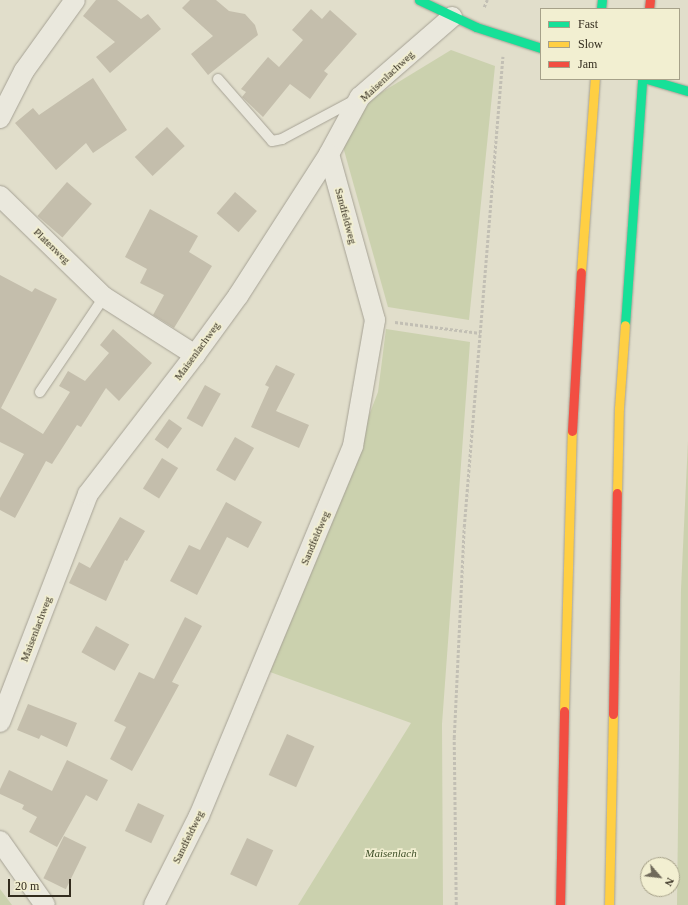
<!DOCTYPE html>
<html>
<head>
<meta charset="utf-8">
<style>
  body { margin:0 }
  #map { position:relative; width:688px; height:905px; overflow:hidden; background:#e1decb; font-family:"Times New Roman",serif }
  div>[style] { position:absolute }
  [style*='--x'] { left:calc(var(--x)*1px); top:calc(var(--y)*1px); width:calc(var(--w)*1px); rotate:calc(var(--a)*1deg) }
  .green>* { inset:0; background:#cbd1ae }
  .building>* { inset:0; background:#c4beac; transform-origin:0 0 }
  .path>* { height:2.5px; margin-top:-1.25px; transform-origin:0; background:repeating-linear-gradient(90deg,#c2bfb4 0 3px,transparent 0 5px) }
  .roads { filter:drop-shadow(0 0 1px #a6a295) drop-shadow(0 0 1px #a6a295) }
  .lane>* { height:10px; margin:-5px; padding:0 5px; transform-origin:5px; border-radius:5px; background:#eae8dd }
  .street>* { height:20px; margin:-10px; padding:0 10px; transform-origin:10px; border-radius:10px; background:#eae8dd }
  .fast>* { height:9px; margin:-4.5px; padding:0 4.5px; transform-origin:4.5px; border-radius:4.5px; background:#16e098 }
  .slow>* { height:9px; margin:-4.5px; padding:0 4.5px; transform-origin:4.5px; border-radius:4.5px; background:#ffcf43 }
  .jam>* { height:9px; margin:-4.5px; padding:0 4.5px; transform-origin:4.5px; border-radius:4.5px; background:#f24e42 }
  span { translate:-50% -50%; white-space:nowrap; text-align:center; line-height:1.15; -webkit-text-stroke:3.5px #f2efd1; paint-order:stroke }
  .street-label { font-size:11px; color:#332c1e }
  .park-label { font-size:11px; color:#3d4e26; font-style:italic }
  .legend { position:absolute; left:540px; top:8px; width:140px; height:72px; box-sizing:border-box; background:#f2efd1; border:1px solid #a6a189; margin:0; padding:5px 7px; list-style:none; font-size:12px; color:#332c1e }
  .legend li { display:flex; align-items:center; gap:8px; height:20px }
  .legend b { width:20px; border:1px solid #a6a189 }
  .north { position:absolute; left:640px; top:857px; width:40px; height:40px; box-sizing:border-box; background:#f2efd1; border:1px solid #a6a189; border-radius:50%; rotate:118deg; font-size:11px; font-weight:700; line-height:16px; text-align:center; color:#332c1e }
  .north::after { content:''; display:block; margin:auto; width:14px; height:18px; background:#706a5b; clip-path:polygon(50% 0,100% 100%,50% 72%,0 100%) }
  .scale { position:absolute; left:8px; top:879px; width:63px; height:18px; box-sizing:border-box; border:2px solid #332c1e; border-top:0; padding-left:5px; font-size:12px; line-height:14px; white-space:nowrap; color:#332c1e; -webkit-text-stroke:3px #f2efd1; paint-order:stroke }
</style>
</head>
<body>
<div id="map">
  <div class="green">
    <i style="clip-path:polygon(451px 50px,495px 66px,469px 320px,388px 307px,342px 143px,369px 100px)"></i>
    <i style="clip-path:polygon(386px 329px,470px 342px,442px 724px,443px 905px,298px 905px,411px 723px,270px 672px,378px 392px)"></i>
    <i style="clip-path:polygon(688px 441px,688px 905px,677px 905px,681px 589px)"></i>
    <i style="clip-path:polygon(0 889px,12px 905px,0 905px)"></i>
  </div>
  <div class="building">
    <i style="clip-path:polygon(96px 0,117px 0,141px 19px,148px 14px,161px 29px,110px 73px,96px 57px,115px 42px,83px 16px)"></i>
    <i style="clip-path:polygon(190px 0,216px 0,229px 11px,245px 14px,255px 25px,258px 35px,208px 75px,191px 54px,213px 36px,182px 8px)"></i>
    <i style="clip-path:polygon(311px 9px,322px 19px,330px 10px,357px 34px,324px 71px,328px 74px,310px 99px,290px 84px,263px 117px,242px 97px,246px 92px,241px 89px,268px 57px,279px 67px,303px 40px,292px 30px)"></i>
    <i style="clip-path:polygon(93px 78px,127px 130px,93px 153px,86px 143px,56px 170px,15px 123px,33px 108px,39px 115px)"></i>
    <i style="left:167px;top:127px;width:26px;height:44px;rotate:47deg"></i>
    <i style="left:67px;top:182px;width:33px;height:45px;rotate:41deg"></i>
    <i style="left:235px;top:192px;width:29px;height:28px;rotate:41deg"></i>
    <i style="clip-path:polygon(150px 209px,198px 236px,189px 252px,212px 266px,174px 328px,153px 315px,164px 295px,140px 283px,147px 269px,125px 257px)"></i>
    <i style="clip-path:polygon(0 275px,32px 292px,35px 288px,57px 299px,1px 408px,43px 434px,70px 392px,59px 386px,68px 371px,85px 381px,109px 353px,100px 345px,113px 329px,152px 363px,119px 401px,106px 388px,81px 427px,77px 425px,52px 464px,46px 461px,15px 518px,0 510px,0 498px,24px 454px,0 442px)"></i>
    <i style="clip-path:polygon(276px 365px,295px 374px,276px 411px,309px 425px,299px 448px,251px 427px,269px 387px,265px 385px)"></i>
    <i style="left:205px;top:385px;width:18px;height:38px;rotate:29deg"></i>
    <i style="left:169px;top:419px;width:16px;height:25px;rotate:35deg"></i>
    <i style="left:235px;top:437px;width:22px;height:38px;rotate:30deg"></i>
    <i style="left:162px;top:458px;width:19px;height:36px;rotate:32deg"></i>
    <i style="clip-path:polygon(226px 502px,262px 522px,248px 548px,227px 537px,197px 595px,170px 581px,189px 545px,200px 550px)"></i>
    <i style="clip-path:polygon(120px 517px,145px 531px,127px 561px,125px 560px,106px 601px,69px 583px,79px 562px,90px 568px)"></i>
    <i style="clip-path:polygon(185px 617px,202px 626px,172px 682px,179px 685px,132px 771px,110px 759px,126px 727px,114px 721px,139px 672px,154px 679px)"></i>
    <i style="left:96px;top:626px;width:38px;height:30px;rotate:29deg"></i>
    <i style="clip-path:polygon(28px 704px,77px 723px,67px 747px,41px 735px,39px 739px,17px 730px)"></i>
    <i style="left:287px;top:734px;width:30px;height:45px;rotate:24deg"></i>
    <i style="clip-path:polygon(67px 760px,108px 780px,97px 801px,86px 795px,57px 847px,29px 832px,37px 817px,22px 809px,24px 805px,0 794px,0 789px,9px 770px,52px 791px)"></i>
    <i style="left:138px;top:803px;width:29px;height:31px;rotate:25deg"></i>
    <i style="left:64px;top:836px;width:25px;height:47px;rotate:26deg"></i>
    <i style="left:247px;top:838px;width:29px;height:40px;rotate:25deg"></i>
  </div>
  <div class="path">
    <i style="--x:484;--y:7;--w:8;--a:-67"></i>
    <i style="--x:395;--y:322;--w:86;--a:7.4"></i>
    <i style="--x:456;--y:905;--w:167;--a:-90.7"></i>
    <i style="--x:454;--y:738;--w:211;--a:-87.3"></i>
    <i style="--x:464;--y:527;--w:472;--a:-85.3"></i>
  </div>
  <div class="roads">
    <div class="lane">
      <i style="--x:218;--y:79;--w:82;--a:48.9"></i>
      <i style="--x:272;--y:141;--w:10;--a:-11"></i>
      <i style="--x:282;--y:139;--w:83;--a:-28.1"></i>
      <i style="--x:40;--y:392;--w:115;--a:-56"></i>
    </div>
    <div class="street">
      <i style="--x:0;--y:118;--w:53;--a:-62.9"></i>
      <i style="--x:24;--y:71;--w:87;--a:-54.3"></i>
      <i style="--x:0;--y:196;--w:145;--a:44.2"></i>
      <i style="--x:104;--y:297;--w:108;--a:32.5"></i>
      <i style="--x:0;--y:722;--w:244;--a:-68.9"></i>
      <i style="--x:88;--y:494;--w:175;--a:-52.4"></i>
      <i style="--x:195;--y:355;--w:73;--a:-53.9"></i>
      <i style="--x:238;--y:296;--w:169;--a:-57.3"></i>
      <i style="--x:329;--y:154;--w:65;--a:-61.5"></i>
      <i style="--x:360;--y:97;--w:122;--a:-41"></i>
      <i style="--x:0;--y:841;--w:78;--a:54.9"></i>
      <i style="--x:154;--y:905;--w:100;--a:-63.2"></i>
      <i style="--x:199;--y:816;--w:401;--a:-67.4"></i>
      <i style="--x:353;--y:446;--w:128;--a:-80.1"></i>
      <i style="--x:375;--y:320;--w:172;--a:-105.5"></i>
    </div>
    <div class="fast">
      <i style="--x:419;--y:0;--w:63;--a:25.3"></i>
      <i style="--x:476;--y:27;--w:68;--a:17.9"></i>
      <i style="--x:601;--y:9;--w:9;--a:-84"></i>
      <i style="--x:647;--y:79;--w:43;--a:16.3"></i>
      <i style="--x:625;--y:325;--w:247;--a:-86"></i>
    </div>
    <div class="slow">
      <i style="--x:581;--y:272;--w:194;--a:-85.9"></i>
      <i style="--x:617;--y:493;--w:85;--a:-88.7"></i>
      <i style="--x:619;--y:408;--w:83;--a:-85.9"></i>
      <i style="--x:564;--y:711;--w:280;--a:-88.4"></i>
      <i style="--x:609;--y:905;--w:191;--a:-88.8"></i>
    </div>
    <div class="jam">
      <i style="--x:649;--y:9;--w:9;--a:-84"></i>
      <i style="--x:572;--y:431;--w:159;--a:-86.8"></i>
      <i style="--x:613;--y:714;--w:221;--a:-89"></i>
      <i style="--x:560;--y:905;--w:194;--a:-88.8"></i>
    </div>
  </div>
  <div class="street-label">
    <span style="left:387px;top:76px;rotate:-43deg">Maisenlachweg</span>
    <span style="left:346px;top:216px;rotate:75deg">Sandfeldweg</span>
    <span style="left:52px;top:246px;rotate:44deg">Platenweg</span>
    <span style="left:197px;top:351px;rotate:-54deg">Maisenlachweg</span>
    <span style="left:315px;top:538px;rotate:-67deg">Sandfeldweg</span>
    <span style="left:36px;top:629px;rotate:-69deg">Maisenlachweg</span>
    <span style="left:188px;top:837px;rotate:-64deg">Sandfeldweg</span>
  </div>
  <div class="park-label">
    <span style="left:391px;top:853px">Maisenlach</span>
  </div>
  <ul class="legend">
  <li><b style="height:5px;background:#16e098"></b>Fast</li>
  <li><b style="height:5px;background:#ffcf43"></b>Slow</li>
  <li><b style="height:5px;background:#f24e42"></b>Jam</li>
  </ul>
  <div class="north">N</div>
  <div class="scale">20 m</div>
</div>
</body>
</html>
